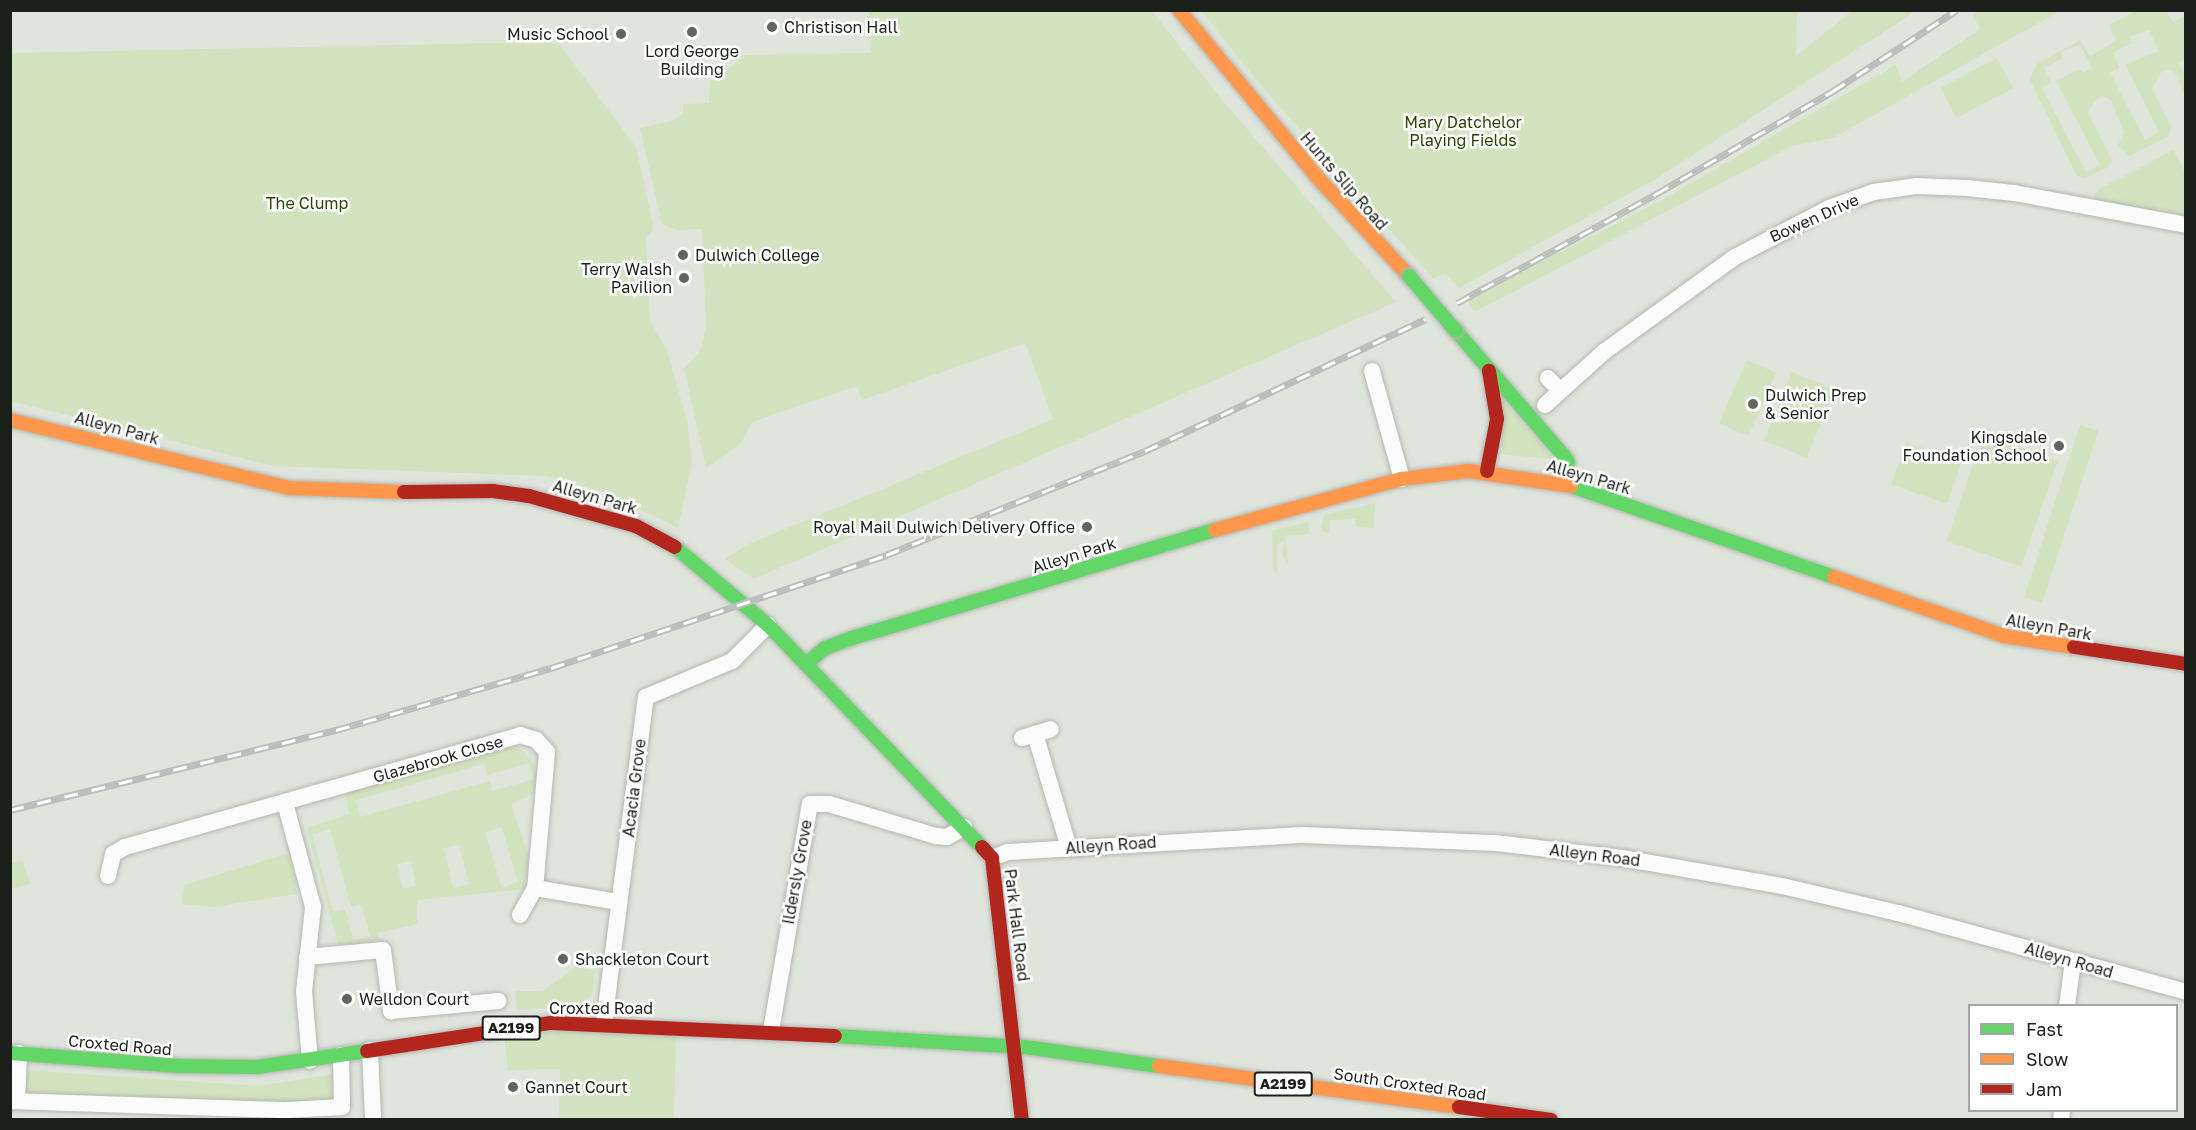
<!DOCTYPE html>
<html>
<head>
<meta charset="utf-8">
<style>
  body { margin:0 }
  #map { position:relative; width:2196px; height:1130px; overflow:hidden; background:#e0e5dc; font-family:"Golos Text",sans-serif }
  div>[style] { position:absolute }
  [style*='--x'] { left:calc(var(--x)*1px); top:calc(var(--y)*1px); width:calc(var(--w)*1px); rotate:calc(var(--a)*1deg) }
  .green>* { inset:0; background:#d1e3bf; transform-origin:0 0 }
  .roads { filter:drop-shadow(0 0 2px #b3b7b0) drop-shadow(0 0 2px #b3b7b0) }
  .street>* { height:16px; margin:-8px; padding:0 8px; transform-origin:8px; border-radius:8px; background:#fafbfa }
  .fast>* { height:14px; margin:-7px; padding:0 7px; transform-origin:7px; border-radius:7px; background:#63d668 }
  .slow>* { height:14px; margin:-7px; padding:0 7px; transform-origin:7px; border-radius:7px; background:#ff974d }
  .jam>* { height:14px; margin:-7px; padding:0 7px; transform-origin:7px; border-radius:7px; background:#b3261e }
  .rail>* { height:7px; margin-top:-3.5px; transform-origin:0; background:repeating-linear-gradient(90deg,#fff 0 14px,#bcbebb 0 28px); box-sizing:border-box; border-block:2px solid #bcbebb }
  .bridges { filter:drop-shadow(0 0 2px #b3b7b0) drop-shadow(0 0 2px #b3b7b0) }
  .fast-bridge>* { height:14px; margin:-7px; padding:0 7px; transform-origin:7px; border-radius:7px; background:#63d668 }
  .dots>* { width:16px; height:16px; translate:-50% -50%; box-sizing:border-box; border:3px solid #fff; border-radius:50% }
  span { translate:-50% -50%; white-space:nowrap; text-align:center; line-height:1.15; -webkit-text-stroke:5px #fff; paint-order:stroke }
  .shield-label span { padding:2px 4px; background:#fff; border:2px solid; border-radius:4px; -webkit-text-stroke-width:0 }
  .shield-label { font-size:15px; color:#1c201a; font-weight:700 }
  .poi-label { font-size:16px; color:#1c201a }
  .left { translate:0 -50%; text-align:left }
  .right { translate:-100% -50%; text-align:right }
  .park-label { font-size:16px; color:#2c4608 }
  .street-label { font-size:16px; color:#1c201a }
  .frame { position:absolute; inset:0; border:12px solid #1c201a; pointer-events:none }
  .legend { position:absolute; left:1968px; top:1004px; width:210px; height:108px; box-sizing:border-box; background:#fff; border:2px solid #a4a6a3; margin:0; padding:8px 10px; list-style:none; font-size:18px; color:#1c201a }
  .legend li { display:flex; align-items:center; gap:12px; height:30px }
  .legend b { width:30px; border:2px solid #a4a6a3 }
</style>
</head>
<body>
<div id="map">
  <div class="green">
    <i style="clip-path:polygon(869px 11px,1152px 11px,1223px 101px,1396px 302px,754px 579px,725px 559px,746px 545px,1053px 419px,1025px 343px,862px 400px,857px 386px,752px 422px,741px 443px,706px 468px,684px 368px,701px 350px,706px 326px,702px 229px,676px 230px,662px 224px,640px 128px,672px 121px,683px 114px,683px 104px,709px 103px,710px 80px,726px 79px,726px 71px,744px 55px,871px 53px)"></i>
    <i style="clip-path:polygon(1201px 11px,1797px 11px,1796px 56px,1852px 11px,1916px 11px,1659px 177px,1459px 288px,1446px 274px,1433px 278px,1267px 93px)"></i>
    <i style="clip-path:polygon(1980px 11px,2060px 11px,1833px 138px,1792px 146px,1475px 312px,1467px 300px,1660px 201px,1896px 65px,1902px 82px,1980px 29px,1973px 15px)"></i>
    <i style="clip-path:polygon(evenodd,2136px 11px,2166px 11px,2173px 22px,2185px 15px,2185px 59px,2178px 63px,2185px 76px,2185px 95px,2176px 74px,2171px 70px,2162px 71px,2152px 89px,2171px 126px,2169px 136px,2130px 156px,2118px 145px,2124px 133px,2111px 100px,2102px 96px,2094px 102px,2088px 113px,2111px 158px,2109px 167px,2084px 179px,2076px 175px,2030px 79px,2037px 64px,2080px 40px,2090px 56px,2116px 41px,2109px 25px,2136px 11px,2149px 30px,2159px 51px,2125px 65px,2159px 132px,2145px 140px,2110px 73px,2120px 68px,2113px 53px,2132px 43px,2129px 37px,2149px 30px,2136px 11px,2080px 45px,2092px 68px,2082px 73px,2080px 69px,2056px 81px,2100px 165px,2086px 172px,2042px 88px,2051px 83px,2044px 68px,2063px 58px,2061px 52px,2080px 45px)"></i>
    <i style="clip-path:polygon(545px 42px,560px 45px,636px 147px,653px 224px,652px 232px,646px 237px,650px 321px,667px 350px,687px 421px,692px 463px,678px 528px,606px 493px,547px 476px,273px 466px,11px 401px,11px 53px)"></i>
    <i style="left:1997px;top:58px;width:34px;height:64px;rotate:62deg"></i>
    <i style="clip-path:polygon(2174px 150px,2185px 173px,2185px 215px,2101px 202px,2094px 196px,2099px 189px)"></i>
    <i style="left:1747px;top:360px;width:32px;height:69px;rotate:24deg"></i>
    <i style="left:1792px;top:372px;width:46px;height:74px;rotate:22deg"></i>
    <i style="clip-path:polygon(1502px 400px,1555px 460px,1502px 454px)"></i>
    <i style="left:2080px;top:425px;width:19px;height:181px;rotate:18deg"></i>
    <i style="left:1983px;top:435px;width:79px;height:112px;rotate:19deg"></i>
    <i style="left:1906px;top:442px;width:59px;height:45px;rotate:19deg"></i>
    <i style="clip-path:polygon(1579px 471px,1599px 475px,1633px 495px,1580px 475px)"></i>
    <i style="clip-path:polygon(1375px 503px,1374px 528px,1356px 527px,1355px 519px,1330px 520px,1330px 534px,1321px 530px,1324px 515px)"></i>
    <i style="clip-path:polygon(1308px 522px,1310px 534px,1285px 536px,1288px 564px,1283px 556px,1284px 540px,1277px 545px,1277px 574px,1273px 568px,1272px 531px)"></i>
    <i style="clip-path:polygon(evenodd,511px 747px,524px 751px,537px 768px,536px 793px,511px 804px,529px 858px,524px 889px,417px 900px,417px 924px,378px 933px,380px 941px,338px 945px,307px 828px,349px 814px,346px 792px,511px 747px,529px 763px,534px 779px,492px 791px,490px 781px,360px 817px,356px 800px,484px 764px,487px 775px,529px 763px,511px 747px,502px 827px,518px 882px,502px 888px,485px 832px,502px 827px,511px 747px,330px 829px,351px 907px,362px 905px,370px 936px,353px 940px,345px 909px,333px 911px,312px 835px,330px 829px,511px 747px,459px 845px,469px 884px,453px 888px,444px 848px,459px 845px,511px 747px,411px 861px,416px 886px,403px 889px,397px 864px,411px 861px)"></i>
    <i style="clip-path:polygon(289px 853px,297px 894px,213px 907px,182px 904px,184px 885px)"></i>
    <i style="clip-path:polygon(23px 860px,30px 884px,11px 889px,11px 863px)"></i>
    <i style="clip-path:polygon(575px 967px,595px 970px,592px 995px,580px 1007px,517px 1010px,515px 991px,543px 991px)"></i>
    <i style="clip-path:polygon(676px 1026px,674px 1119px,559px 1119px,560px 1069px,508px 1070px,504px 1036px)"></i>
    <i style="clip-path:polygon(11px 1069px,257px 1086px,336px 1074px,334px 1100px,288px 1103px,11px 1096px)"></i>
  </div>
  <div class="roads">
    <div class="street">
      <i style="--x:1372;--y:371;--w:112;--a:74.5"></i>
      <i style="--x:1548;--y:378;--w:16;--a:47"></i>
      <i style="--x:1545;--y:405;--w:81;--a:-42"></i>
      <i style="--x:1605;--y:351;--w:160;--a:-35.9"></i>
      <i style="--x:1735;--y:257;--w:106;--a:-27.5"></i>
      <i style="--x:1829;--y:208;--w:48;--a:-19.6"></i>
      <i style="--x:1874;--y:192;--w:42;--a:-8.1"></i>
      <i style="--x:1916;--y:186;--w:51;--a:2.2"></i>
      <i style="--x:1967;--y:188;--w:47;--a:6.1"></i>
      <i style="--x:2014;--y:193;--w:175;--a:10.5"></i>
      <i style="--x:1035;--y:734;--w:119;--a:73.4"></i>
      <i style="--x:1022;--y:738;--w:30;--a:-17"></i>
      <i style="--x:285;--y:803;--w:108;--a:74.9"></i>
      <i style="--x:313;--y:907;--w:84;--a:96.1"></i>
      <i style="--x:304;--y:991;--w:70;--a:85.1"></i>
      <i style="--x:992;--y:858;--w:17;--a:-21"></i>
      <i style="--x:1008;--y:852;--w:294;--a:-3.3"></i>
      <i style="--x:1302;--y:835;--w:194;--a:2.4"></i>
      <i style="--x:1496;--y:843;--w:127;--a:6.8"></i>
      <i style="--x:1622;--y:858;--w:162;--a:9.9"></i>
      <i style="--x:1782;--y:886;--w:119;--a:13.1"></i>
      <i style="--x:1898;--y:913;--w:299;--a:15.3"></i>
      <i style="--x:108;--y:876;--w:23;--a:-77"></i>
      <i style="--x:113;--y:854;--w:14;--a:-30"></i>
      <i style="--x:125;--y:847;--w:411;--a:-15.8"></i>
      <i style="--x:520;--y:735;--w:17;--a:17"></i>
      <i style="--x:536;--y:740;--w:16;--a:47"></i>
      <i style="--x:547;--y:752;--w:137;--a:95"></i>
      <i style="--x:535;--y:888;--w:85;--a:9.5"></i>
      <i style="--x:520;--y:915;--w:31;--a:-61"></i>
      <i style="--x:307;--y:957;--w:76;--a:-5.3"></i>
      <i style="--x:383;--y:950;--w:62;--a:82.5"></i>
      <i style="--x:391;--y:1011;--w:108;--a:-5.3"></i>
      <i style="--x:2067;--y:1006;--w:45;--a:-82.4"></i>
      <i style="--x:604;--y:1023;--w:329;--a:-82.7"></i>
      <i style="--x:646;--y:697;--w:93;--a:-22.7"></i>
      <i style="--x:732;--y:661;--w:51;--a:-45"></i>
      <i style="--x:771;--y:1031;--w:230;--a:-80.3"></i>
      <i style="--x:810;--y:804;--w:19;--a:0"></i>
      <i style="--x:829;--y:804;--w:112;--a:16.7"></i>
      <i style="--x:936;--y:836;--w:11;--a:5"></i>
      <i style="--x:947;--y:837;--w:20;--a:-30"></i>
      <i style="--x:370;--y:1050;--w:70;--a:87.5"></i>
      <i style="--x:10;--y:1101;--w:278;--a:1.9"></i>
      <i style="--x:288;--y:1110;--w:54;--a:-3.2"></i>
      <i style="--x:342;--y:1107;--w:52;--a:-91.1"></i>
      <i style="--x:17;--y:1101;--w:48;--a:-87.6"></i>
      <i style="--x:2061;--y:1120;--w:10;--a:-84"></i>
    </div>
    <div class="fast">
      <i style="--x:1456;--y:331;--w:165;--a:49.2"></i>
      <i style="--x:1564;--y:456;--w:7;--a:56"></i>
      <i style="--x:1568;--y:462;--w:22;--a:95"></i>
      <i style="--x:1571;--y:486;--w:278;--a:19.1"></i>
      <i style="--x:675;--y:547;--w:121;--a:40"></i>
      <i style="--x:768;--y:625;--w:308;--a:46.1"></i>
      <i style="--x:806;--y:664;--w:25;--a:-40"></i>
      <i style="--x:825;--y:648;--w:29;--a:-20"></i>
      <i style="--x:852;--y:638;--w:379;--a:-16.6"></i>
      <i style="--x:835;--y:1036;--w:190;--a:3.3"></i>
      <i style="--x:1025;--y:1047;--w:135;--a:8.1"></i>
      <i style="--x:10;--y:1053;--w:169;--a:4.4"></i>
      <i style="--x:178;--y:1066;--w:79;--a:0.7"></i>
      <i style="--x:257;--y:1067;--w:111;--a:-8.3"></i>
    </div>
    <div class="slow">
      <i style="--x:1179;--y:10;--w:217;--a:50.4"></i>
      <i style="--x:1317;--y:177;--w:135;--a:47.1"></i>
      <i style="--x:10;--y:420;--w:286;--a:13.7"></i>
      <i style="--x:288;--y:488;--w:116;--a:2"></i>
      <i style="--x:1215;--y:530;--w:194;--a:-15.3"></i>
      <i style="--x:1402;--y:479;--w:67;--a:-6.8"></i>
      <i style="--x:1469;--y:471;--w:103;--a:8.4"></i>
      <i style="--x:1834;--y:577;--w:180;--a:19.1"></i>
      <i style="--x:2004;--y:636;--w:71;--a:8.9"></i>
      <i style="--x:1159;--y:1066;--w:303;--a:7.8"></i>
    </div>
    <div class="jam">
      <i style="--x:1487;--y:471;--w:53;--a:-79.1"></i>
      <i style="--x:1497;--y:419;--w:49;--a:-99.5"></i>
      <i style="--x:404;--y:492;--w:89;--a:-0.6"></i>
      <i style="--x:493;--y:491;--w:36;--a:8"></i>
      <i style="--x:529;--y:496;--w:111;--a:15.7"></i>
      <i style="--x:636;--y:526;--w:44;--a:28.3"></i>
      <i style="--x:2074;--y:647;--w:113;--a:8.6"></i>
      <i style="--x:982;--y:847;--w:15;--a:48"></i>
      <i style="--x:992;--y:858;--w:264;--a:83.5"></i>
      <i style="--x:367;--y:1051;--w:186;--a:-8.7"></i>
      <i style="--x:551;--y:1023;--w:284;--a:2.6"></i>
      <i style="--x:1459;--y:1107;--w:93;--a:8"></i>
    </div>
  </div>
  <div class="rail">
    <i style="--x:1457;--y:303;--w:227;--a:-28.7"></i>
    <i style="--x:1656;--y:194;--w:205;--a:-30.2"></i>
    <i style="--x:1833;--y:91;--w:148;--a:-33.2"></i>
    <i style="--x:1434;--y:306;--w:6;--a:-31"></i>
    <i style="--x:10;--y:810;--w:336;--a:-13.8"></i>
    <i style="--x:336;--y:730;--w:224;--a:-16.1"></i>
    <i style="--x:551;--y:668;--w:354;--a:-18.6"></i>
    <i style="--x:886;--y:555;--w:279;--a:-21.9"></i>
    <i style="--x:1145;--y:451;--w:310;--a:-25.2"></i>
  </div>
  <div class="bridges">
    <div class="fast-bridge">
      <i style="--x:1409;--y:276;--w:72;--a:49.5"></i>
    </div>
  </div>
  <div class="dots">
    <i style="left:772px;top:27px;background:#61655e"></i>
    <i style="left:692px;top:32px;background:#61655e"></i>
    <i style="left:621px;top:34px;background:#61655e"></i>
    <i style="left:683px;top:255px;background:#61655e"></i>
    <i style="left:684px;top:278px;background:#61655e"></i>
    <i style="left:1753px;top:404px;background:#61655e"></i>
    <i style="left:2059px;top:446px;background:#61655e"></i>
    <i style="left:1087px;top:527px;background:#61655e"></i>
    <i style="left:563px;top:959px;background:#61655e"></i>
    <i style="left:347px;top:999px;background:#61655e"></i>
    <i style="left:513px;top:1087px;background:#61655e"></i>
  </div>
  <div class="shield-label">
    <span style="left:511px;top:1028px">A2199</span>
    <span style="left:1283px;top:1084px">A2199</span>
  </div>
  <div class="poi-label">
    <span class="left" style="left:784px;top:27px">Christison Hall</span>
    <span class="right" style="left:609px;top:34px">Music School</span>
    <span style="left:692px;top:60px">Lord George<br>Building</span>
    <span class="left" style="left:695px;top:255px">Dulwich College</span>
    <span class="right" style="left:672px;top:278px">Terry Walsh<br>Pavilion</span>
    <span class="left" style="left:1765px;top:404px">Dulwich Prep<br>&amp; Senior</span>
    <span class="right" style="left:2047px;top:446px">Kingsdale<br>Foundation School</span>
    <span class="right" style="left:1075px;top:527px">Royal Mail Dulwich Delivery Office</span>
    <span class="left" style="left:575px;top:959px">Shackleton Court</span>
    <span class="left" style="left:359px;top:999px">Welldon Court</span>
    <span class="left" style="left:525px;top:1087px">Gannet Court</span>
  </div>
  <div class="park-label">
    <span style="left:1463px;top:131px">Mary Datchelor<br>Playing Fields</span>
    <span style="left:307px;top:203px">The Clump</span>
  </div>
  <div class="street-label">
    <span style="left:1344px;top:181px;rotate:49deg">Hunts Slip Road</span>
    <span style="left:1814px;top:218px;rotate:-24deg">Bowen Drive</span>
    <span style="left:117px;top:428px;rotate:15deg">Alleyn Park</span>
    <span style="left:1589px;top:477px;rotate:16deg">Alleyn Park</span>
    <span style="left:595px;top:497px;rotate:16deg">Alleyn Park</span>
    <span style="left:1074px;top:555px;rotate:-17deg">Alleyn Park</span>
    <span style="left:2049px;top:627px;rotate:10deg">Alleyn Park</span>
    <span style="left:438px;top:759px;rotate:-16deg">Glazebrook Close</span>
    <span style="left:634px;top:788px;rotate:-83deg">Acacia Grove</span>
    <span style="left:1111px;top:845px;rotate:-4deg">Alleyn Road</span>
    <span style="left:1595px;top:855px;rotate:7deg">Alleyn Road</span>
    <span style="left:797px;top:872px;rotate:-80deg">Ildersly Grove</span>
    <span style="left:1017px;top:925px;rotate:83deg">Park Hall Road</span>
    <span style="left:2069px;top:960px;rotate:16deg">Alleyn Road</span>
    <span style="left:601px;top:1008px">Croxted Road</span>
    <span style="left:120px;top:1045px;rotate:5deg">Croxted Road</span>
    <span style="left:1410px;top:1084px;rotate:8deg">South Croxted Road</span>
  </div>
  <div class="frame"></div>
  <ul class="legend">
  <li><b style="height:8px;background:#63d668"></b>Fast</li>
  <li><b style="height:8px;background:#ff974d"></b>Slow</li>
  <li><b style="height:8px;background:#b3261e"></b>Jam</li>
  </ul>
</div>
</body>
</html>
